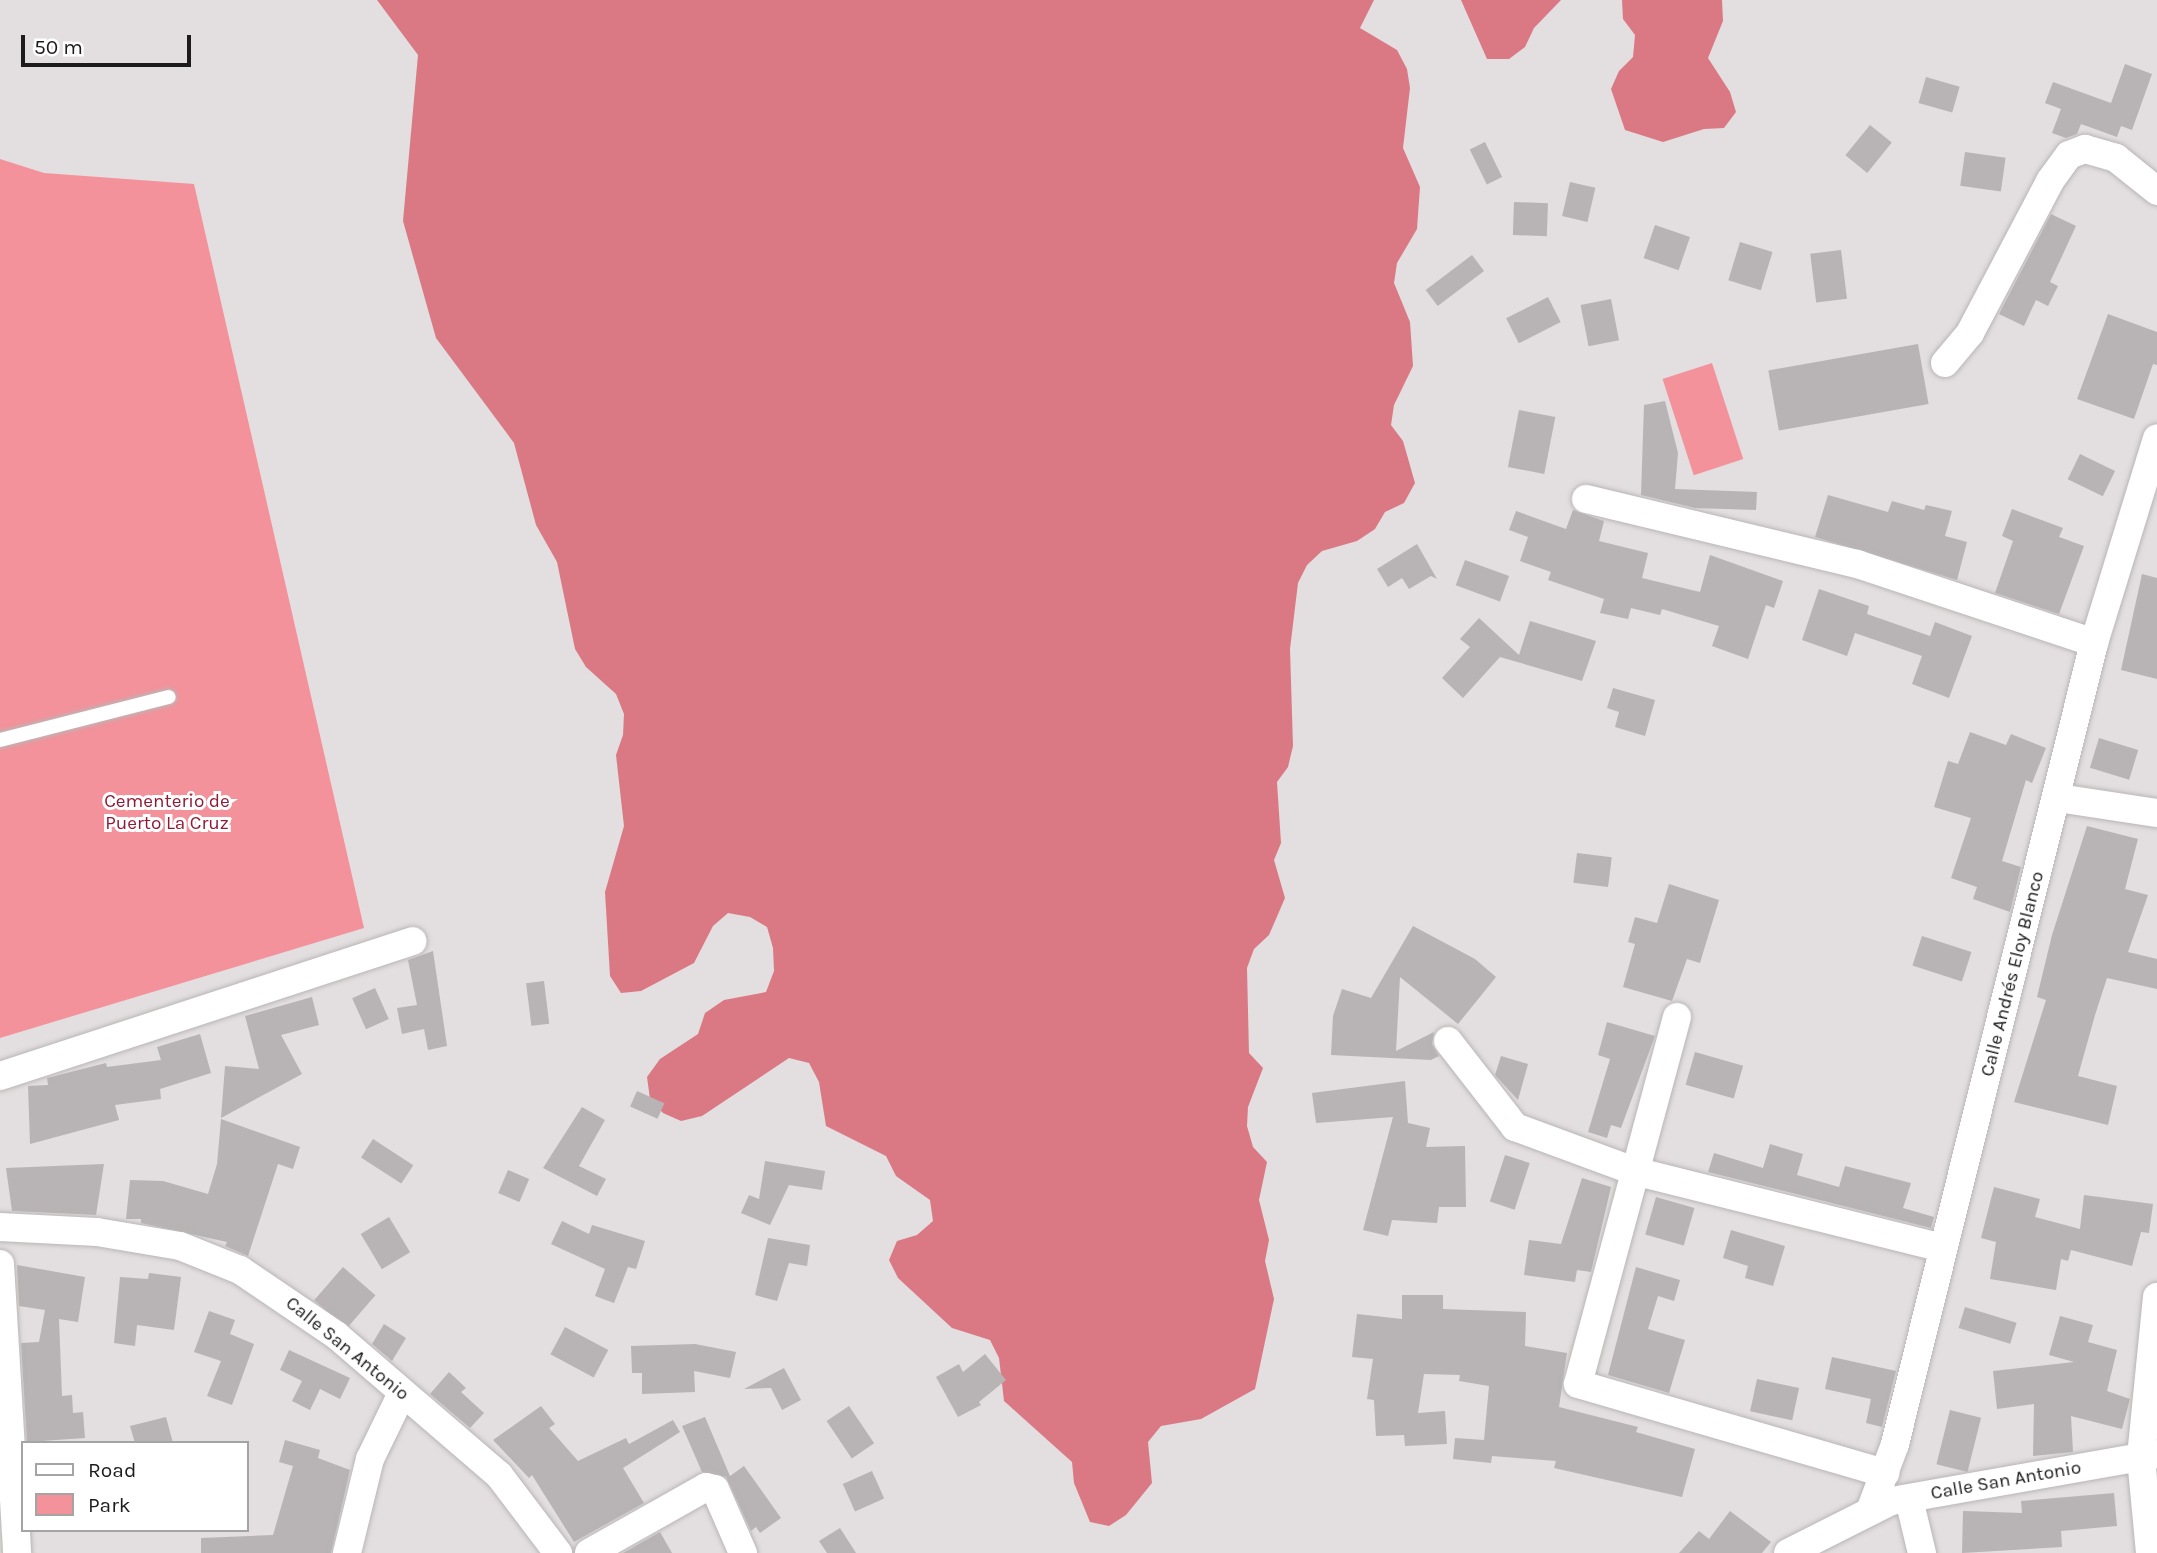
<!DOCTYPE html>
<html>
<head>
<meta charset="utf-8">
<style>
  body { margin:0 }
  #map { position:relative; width:2157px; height:1553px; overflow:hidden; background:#e3dedf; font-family:Karla,sans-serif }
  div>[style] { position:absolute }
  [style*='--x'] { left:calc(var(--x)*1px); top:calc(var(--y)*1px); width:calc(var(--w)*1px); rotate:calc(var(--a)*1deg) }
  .green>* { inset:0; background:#f3929b; transform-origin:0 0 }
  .forest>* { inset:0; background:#da7983 }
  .building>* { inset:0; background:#b8b3b4; transform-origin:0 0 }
  .roads { filter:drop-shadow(0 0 2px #bab6b6) drop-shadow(0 0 2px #bab6b6) }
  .lane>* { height:14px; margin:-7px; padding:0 7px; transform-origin:7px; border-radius:7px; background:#fff }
  .street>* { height:28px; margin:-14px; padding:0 14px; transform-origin:14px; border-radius:14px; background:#fff }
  span { translate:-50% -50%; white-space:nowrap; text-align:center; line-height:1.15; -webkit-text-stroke:6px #fff; paint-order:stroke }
  .park-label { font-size:19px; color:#901b36 }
  .street-label { font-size:19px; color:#1d1b1b }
  .legend { position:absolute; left:21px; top:1441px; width:228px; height:91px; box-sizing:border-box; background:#fff; border:2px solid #a5a4a4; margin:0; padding:9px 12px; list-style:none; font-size:21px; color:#1d1b1b }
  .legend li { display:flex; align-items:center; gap:14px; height:35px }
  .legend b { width:35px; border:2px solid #a5a4a4 }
  .scale { position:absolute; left:21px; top:35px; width:170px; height:32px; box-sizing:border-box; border:4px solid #1d1b1b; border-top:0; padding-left:9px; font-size:21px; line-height:24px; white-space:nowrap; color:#1d1b1b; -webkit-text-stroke:5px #fff; paint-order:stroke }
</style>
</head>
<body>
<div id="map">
  <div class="green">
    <i style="clip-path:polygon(0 159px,44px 173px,194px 184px,364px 928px,0 1038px)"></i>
    <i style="left:1712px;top:363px;width:101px;height:52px;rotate:72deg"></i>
  </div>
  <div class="forest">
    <i style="clip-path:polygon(377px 0,1374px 0,1360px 28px,1397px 50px,1407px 69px,1410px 88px,1403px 148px,1420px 187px,1417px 229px,1397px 263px,1394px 283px,1410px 322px,1413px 366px,1394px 405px,1391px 425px,1403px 441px,1415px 483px,1404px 503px,1385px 512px,1375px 529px,1357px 541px,1322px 551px,1307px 565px,1298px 583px,1290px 649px,1293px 746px,1288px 767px,1277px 782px,1281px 843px,1274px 860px,1285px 898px,1269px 935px,1254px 949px,1247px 968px,1249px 1053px,1263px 1068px,1248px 1107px,1247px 1126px,1253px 1147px,1267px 1162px,1259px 1200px,1269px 1240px,1265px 1261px,1274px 1299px,1255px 1389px,1201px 1419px,1161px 1426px,1148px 1442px,1152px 1483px,1126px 1515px,1109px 1526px,1090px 1522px,1074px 1483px,1072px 1462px,1004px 1401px,999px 1358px,990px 1340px,952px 1328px,898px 1278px,889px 1260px,897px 1241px,917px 1235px,933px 1221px,930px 1200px,896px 1176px,886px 1156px,826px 1126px,819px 1082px,809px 1063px,789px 1058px,702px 1116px,681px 1121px,663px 1113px,650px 1099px,647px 1077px,660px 1059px,698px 1034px,705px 1013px,724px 1000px,766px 992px,774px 971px,773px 948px,767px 927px,750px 917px,728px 913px,713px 926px,694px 963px,641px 991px,621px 993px,610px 976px,605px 892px,624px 826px,616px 755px,623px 735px,624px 714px,616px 694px,586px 667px,575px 649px,557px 562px,536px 525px,514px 443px,436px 338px,403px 221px,418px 55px)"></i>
    <i style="clip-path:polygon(1461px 0,1561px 0,1534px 28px,1525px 47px,1509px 59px,1487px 59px)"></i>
    <i style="clip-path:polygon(1622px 0,1722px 0,1723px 21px,1708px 58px,1730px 92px,1736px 112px,1724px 128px,1704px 129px,1663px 142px,1625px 130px,1611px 89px,1619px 71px,1633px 57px,1635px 35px,1623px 19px)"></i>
  </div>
  <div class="building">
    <i style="clip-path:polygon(2125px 64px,2152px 74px,2132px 130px,2121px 126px,2117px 137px,2081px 124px,2077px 134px,2066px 138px,2052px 133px,2061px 109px,2045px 103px,2053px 82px,2111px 103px)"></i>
    <i style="left:1926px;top:77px;width:35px;height:27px;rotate:16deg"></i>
    <i style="left:1870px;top:125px;width:28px;height:39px;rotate:39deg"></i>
    <i style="left:1485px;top:142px;width:39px;height:17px;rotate:64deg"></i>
    <i style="left:1965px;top:152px;width:41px;height:34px;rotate:8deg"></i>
    <i style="left:1570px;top:182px;width:26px;height:35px;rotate:13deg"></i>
    <i style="left:1514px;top:202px;width:34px;height:33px;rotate:2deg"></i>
    <i style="clip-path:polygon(2051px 214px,2076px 226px,2050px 282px,2058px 286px,2048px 306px,2036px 300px,2024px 326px,1999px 314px)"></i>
    <i style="left:1655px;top:225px;width:37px;height:35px;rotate:19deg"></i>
    <i style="left:1740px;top:242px;width:34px;height:40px;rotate:17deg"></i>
    <i style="left:1841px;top:250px;width:49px;height:31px;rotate:83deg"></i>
    <i style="left:1472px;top:255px;width:20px;height:58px;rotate:53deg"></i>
    <i style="left:1548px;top:297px;width:28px;height:47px;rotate:63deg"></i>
    <i style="left:1611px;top:299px;width:42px;height:31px;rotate:79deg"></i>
    <i style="clip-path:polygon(2108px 314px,2157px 332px,2157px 365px,2153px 364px,2134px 419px,2077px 399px)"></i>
    <i style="left:1918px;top:344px;width:61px;height:152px;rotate:80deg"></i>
    <i style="clip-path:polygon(1665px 401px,1678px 453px,1675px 489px,1757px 492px,1756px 510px,1695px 508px,1641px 495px,1644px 405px)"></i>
    <i style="left:1519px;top:410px;width:37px;height:58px;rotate:11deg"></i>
    <i style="left:2080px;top:454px;width:39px;height:28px;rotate:26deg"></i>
    <i style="clip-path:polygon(1828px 495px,1888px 512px,1892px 501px,1924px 510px,1926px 505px,1952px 511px,1945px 536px,1967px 542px,1957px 580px,1815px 537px)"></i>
    <i style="clip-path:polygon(2012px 509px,2063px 528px,2059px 537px,2084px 546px,2059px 614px,1995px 593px,2013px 541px,2002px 536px)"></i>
    <i style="clip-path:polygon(1573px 510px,1604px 521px,1599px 541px,1648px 553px,1642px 578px,1700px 592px,1710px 555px,1783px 581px,1774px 608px,1766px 605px,1748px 659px,1712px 646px,1719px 626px,1662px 609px,1660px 615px,1631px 608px,1628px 619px,1600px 613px,1604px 599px,1548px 580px,1551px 572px,1520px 561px,1528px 537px,1509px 530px,1516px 511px,1566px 529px)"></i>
    <i style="clip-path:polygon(1417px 544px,1437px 579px,1431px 576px,1409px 589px,1402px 578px,1388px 587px,1377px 569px)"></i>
    <i style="left:1465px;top:560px;width:47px;height:27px;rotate:20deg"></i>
    <i style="clip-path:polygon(2142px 574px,2157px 578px,2157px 679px,2121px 670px)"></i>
    <i style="clip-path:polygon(1819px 589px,1869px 606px,1867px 614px,1930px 636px,1935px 622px,1972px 636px,1949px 698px,1912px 684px,1922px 656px,1855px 633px,1847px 656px,1802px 640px)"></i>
    <i style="clip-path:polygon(1479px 618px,1519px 655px,1530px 621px,1596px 641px,1582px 681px,1500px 657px,1463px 698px,1442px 678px,1470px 647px,1460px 639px)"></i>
    <i style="clip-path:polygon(1613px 688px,1655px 700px,1645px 736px,1615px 727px,1619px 712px,1607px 708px)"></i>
    <i style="clip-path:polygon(1970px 732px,2006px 745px,2011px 734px,2046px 748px,2032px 783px,2026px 780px,2002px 861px,2021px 867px,2010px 912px,1973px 899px,1977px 887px,1951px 878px,1971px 818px,1934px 807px,1948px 761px,1958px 764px)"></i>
    <i style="left:2099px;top:738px;width:41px;height:31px;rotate:17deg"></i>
    <i style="clip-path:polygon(2087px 826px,2138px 839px,2125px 889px,2148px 895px,2128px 952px,2157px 959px,2157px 989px,2107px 978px,2095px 1015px,2078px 1076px,2117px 1086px,2108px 1125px,2014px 1102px,2046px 1000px,2037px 997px,2052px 935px)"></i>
    <i style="left:1577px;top:853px;width:35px;height:30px;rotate:7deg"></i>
    <i style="clip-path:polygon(1669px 884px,1719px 900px,1700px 963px,1687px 959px,1672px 1001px,1623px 987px,1635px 944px,1628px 942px,1635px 917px,1657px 923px)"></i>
    <i style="clip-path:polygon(1413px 926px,1475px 959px,1496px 977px,1458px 1024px,1400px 977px,1396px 1051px,1434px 1032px,1432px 1044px,1439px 1056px,1431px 1060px,1331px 1055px,1333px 1016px,1342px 989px,1371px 998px)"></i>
    <i style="left:1922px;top:936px;width:52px;height:31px;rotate:18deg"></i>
    <i style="clip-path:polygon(433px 951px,447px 1046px,428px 1050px,424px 1029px,402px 1034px,397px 1008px,417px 1005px,408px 960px)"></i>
    <i style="left:544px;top:981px;width:43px;height:18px;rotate:83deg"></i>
    <i style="left:375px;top:988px;width:34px;height:25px;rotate:66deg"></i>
    <i style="clip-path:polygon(312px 997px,319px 1025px,281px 1035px,302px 1074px,221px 1118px,225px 1066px,259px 1069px,245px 1016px)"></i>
    <i style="clip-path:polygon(1607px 1022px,1655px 1036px,1621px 1128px,1611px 1125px,1607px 1138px,1588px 1132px,1610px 1059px,1598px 1055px)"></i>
    <i style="clip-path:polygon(200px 1034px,211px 1073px,160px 1089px,161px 1099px,115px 1105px,119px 1120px,30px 1144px,28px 1086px,48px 1085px,47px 1078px,106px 1063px,107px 1067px,161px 1060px,157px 1047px)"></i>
    <i style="left:1695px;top:1052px;width:50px;height:34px;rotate:16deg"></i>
    <i style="clip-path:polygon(1501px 1056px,1528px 1064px,1518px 1100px,1495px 1075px)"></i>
    <i style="clip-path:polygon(1405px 1081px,1408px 1123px,1430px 1128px,1426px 1147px,1465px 1146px,1466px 1207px,1439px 1207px,1437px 1223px,1392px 1220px,1388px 1236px,1363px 1230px,1393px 1117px,1316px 1123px,1312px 1093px)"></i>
    <i style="left:637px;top:1091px;width:30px;height:17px;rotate:24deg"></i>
    <i style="clip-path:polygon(582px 1107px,605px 1120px,579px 1166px,606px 1179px,597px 1196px,543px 1168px)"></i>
    <i style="clip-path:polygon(221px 1119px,300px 1147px,293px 1169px,278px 1164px,248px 1256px,225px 1246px,227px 1242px,141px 1223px,141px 1219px,126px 1219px,130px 1180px,163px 1181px,208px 1194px,217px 1164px)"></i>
    <i style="left:373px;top:1139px;width:48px;height:22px;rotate:33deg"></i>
    <i style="clip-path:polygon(1770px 1144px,1803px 1154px,1797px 1175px,1839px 1187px,1845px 1166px,1911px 1183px,1903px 1208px,1934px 1217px,1931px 1228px,1708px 1172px,1714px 1153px,1763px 1168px)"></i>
    <i style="left:1505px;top:1155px;width:26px;height:49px;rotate:18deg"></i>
    <i style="clip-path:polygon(765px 1161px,825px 1171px,822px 1190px,789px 1185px,770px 1225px,741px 1213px,749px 1195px,759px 1199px)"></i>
    <i style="clip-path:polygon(104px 1164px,96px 1215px,12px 1211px,6px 1168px)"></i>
    <i style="left:508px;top:1170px;width:23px;height:25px;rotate:23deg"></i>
    <i style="clip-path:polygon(1582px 1178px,1611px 1187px,1591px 1272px,1577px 1270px,1575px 1282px,1524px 1275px,1529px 1240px,1561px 1244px)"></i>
    <i style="clip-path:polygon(1994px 1187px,2040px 1199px,2035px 1217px,2080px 1229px,2084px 1195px,2153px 1204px,2149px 1233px,2141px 1232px,2132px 1266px,2071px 1250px,2068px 1261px,2061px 1259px,2056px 1290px,1990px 1279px,1996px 1242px,1981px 1238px)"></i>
    <i style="left:1656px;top:1197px;width:40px;height:39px;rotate:16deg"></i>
    <i style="left:389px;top:1217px;width:41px;height:33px;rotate:59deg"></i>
    <i style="clip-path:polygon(562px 1221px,589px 1234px,592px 1225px,645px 1241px,636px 1269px,628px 1267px,614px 1303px,595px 1296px,605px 1269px,551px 1244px)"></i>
    <i style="clip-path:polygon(1731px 1230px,1785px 1246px,1773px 1286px,1745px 1278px,1748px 1266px,1723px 1258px)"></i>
    <i style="clip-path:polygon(768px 1238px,810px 1245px,807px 1266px,789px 1263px,777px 1301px,755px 1295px)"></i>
    <i style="clip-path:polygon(17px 1265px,85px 1277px,78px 1322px,59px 1319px,62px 1396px,72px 1395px,73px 1413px,83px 1412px,85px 1438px,27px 1442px,21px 1343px,39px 1342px,45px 1310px,19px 1306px)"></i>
    <i style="left:343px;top:1267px;width:43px;height:44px;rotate:41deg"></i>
    <i style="clip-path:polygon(1636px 1267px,1680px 1280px,1674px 1301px,1658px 1296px,1648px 1329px,1685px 1340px,1669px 1393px,1608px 1375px)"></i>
    <i style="clip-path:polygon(149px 1273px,181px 1277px,174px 1330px,137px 1325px,135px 1346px,114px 1343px,120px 1277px,148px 1279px)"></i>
    <i style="clip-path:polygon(1402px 1295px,1443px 1295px,1443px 1309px,1526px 1312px,1525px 1346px,1567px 1353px,1559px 1407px,1638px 1427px,1636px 1432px,1695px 1449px,1682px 1497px,1554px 1468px,1556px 1461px,1492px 1456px,1491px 1463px,1453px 1459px,1455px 1438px,1484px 1440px,1489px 1386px,1459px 1381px,1460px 1375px,1424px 1374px,1418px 1413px,1445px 1411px,1447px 1444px,1405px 1446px,1404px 1435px,1376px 1436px,1374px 1400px,1367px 1399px,1373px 1359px,1352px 1357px,1357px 1314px,1402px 1319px)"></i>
    <i style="left:1965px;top:1307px;width:54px;height:22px;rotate:17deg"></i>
    <i style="clip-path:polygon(209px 1311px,235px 1320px,230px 1334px,254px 1344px,232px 1405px,207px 1396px,221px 1361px,194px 1352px)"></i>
    <i style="clip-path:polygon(2060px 1316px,2093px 1325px,2088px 1342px,2117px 1350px,2107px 1391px,2130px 1399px,2122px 1429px,2071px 1416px,2073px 1452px,2033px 1456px,2034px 1404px,1997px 1409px,1993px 1371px,2074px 1362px,2049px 1355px)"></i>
    <i style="clip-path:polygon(384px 1324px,406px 1338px,392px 1361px,372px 1344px)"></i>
    <i style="left:565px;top:1327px;width:49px;height:31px;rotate:28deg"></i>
    <i style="clip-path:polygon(695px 1344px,736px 1352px,730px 1378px,694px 1371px,695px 1392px,642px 1394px,642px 1373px,632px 1373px,631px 1346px)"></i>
    <i style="clip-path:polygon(289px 1350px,350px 1378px,340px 1399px,320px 1389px,310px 1410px,292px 1401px,302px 1381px,280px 1370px)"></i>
    <i style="clip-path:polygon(985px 1354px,1006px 1380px,979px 1402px,981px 1405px,958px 1417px,936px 1377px,959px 1364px,963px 1372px)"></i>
    <i style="clip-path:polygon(1832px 1357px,1896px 1371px,1882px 1427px,1866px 1423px,1871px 1399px,1825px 1389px)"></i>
    <i style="clip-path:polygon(784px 1368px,801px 1400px,782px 1410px,771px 1388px,744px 1389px)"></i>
    <i style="clip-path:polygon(449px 1372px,466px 1388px,461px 1392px,484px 1413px,470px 1428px,430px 1394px)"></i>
    <i style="left:1757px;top:1379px;width:43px;height:33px;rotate:12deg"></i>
    <i style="clip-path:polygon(541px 1406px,555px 1424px,549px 1428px,578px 1461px,626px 1438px,629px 1444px,673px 1420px,680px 1432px,623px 1468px,644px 1503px,574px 1542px,532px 1475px,529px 1478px,493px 1440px)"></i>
    <i style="left:849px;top:1406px;width:45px;height:27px;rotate:56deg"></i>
    <i style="left:1950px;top:1410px;width:32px;height:56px;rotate:14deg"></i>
    <i style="clip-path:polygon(166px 1417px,173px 1443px,135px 1443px,130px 1426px)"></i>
    <i style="clip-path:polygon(705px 1417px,730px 1476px,744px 1466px,781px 1518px,760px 1533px,756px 1527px,751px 1531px,726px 1477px,702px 1472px,682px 1426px)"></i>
    <i style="clip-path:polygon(285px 1440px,320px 1450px,318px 1458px,350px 1470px,331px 1553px,201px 1553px,201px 1538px,273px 1535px,293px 1466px,279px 1462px)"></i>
    <i style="left:872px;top:1471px;width:30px;height:32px;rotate:66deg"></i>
    <i style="clip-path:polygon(2114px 1493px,2117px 1526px,2061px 1531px,2062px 1547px,1962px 1553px,1963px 1511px,2022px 1513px,2021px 1501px)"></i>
    <i style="clip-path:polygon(1730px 1511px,1771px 1542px,1762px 1553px,1679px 1553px,1699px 1531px,1709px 1539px)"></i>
    <i style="clip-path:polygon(840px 1528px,856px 1553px,827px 1553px,819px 1541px)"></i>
    <i style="clip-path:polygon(660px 1532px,672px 1553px,623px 1553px)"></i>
  </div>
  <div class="roads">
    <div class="lane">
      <i style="--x:0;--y:740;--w:174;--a:-14.3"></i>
    </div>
    <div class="street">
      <i style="--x:1945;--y:363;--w:39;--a:-50"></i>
      <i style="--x:1970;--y:333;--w:172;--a:-62.2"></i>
      <i style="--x:2050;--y:181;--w:32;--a:-54"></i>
      <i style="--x:2069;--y:155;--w:17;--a:-21"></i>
      <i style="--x:2085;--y:149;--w:32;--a:16"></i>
      <i style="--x:2116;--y:158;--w:53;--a:38.8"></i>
      <i style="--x:1586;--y:499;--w:279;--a:13.5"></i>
      <i style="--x:1857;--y:564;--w:250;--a:18.4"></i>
      <i style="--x:2058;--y:798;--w:100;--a:8.6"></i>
      <i style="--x:1677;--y:1017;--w:380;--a:105.1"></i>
      <i style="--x:1578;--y:1384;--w:320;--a:16.2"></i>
      <i style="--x:1448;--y:1041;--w:109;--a:52.1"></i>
      <i style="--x:1515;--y:1127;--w:127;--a:20.3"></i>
      <i style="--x:1634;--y:1171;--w:317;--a:14"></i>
      <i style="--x:0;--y:1076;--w:434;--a:-18.1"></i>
      <i style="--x:0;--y:1227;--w:97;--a:3"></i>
      <i style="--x:97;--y:1232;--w:84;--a:9.6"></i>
      <i style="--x:180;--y:1246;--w:65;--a:21.8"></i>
      <i style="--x:240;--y:1270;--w:116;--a:34.1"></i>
      <i style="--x:336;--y:1335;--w:215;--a:40.7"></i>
      <i style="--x:499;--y:1475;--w:98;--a:52.9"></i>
      <i style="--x:0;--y:1264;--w:289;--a:86.6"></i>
      <i style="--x:1909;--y:1499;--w:56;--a:76.5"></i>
      <i style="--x:1870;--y:1511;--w:72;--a:-69.5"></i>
      <i style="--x:1895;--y:1444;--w:825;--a:-76.05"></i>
      <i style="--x:2094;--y:643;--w:214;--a:-72.9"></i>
      <i style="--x:347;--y:1553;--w:97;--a:-76.3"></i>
      <i style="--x:370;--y:1459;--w:73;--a:-64.1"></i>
      <i style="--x:589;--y:1553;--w:134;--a:-29.4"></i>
      <i style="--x:706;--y:1487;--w:9;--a:13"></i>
      <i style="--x:715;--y:1489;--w:70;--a:66.4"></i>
      <i style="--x:1788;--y:1553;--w:115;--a:-26.8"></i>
      <i style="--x:1891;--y:1501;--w:270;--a:-10"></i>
      <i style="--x:2150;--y:1553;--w:96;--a:-95.4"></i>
      <i style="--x:2141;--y:1457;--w:161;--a:-84.3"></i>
    </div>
  </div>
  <div class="park-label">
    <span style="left:167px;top:813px">Cementerio de<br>Puerto La Cruz</span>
  </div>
  <div class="street-label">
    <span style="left:2013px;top:974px;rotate:-76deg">Calle Andrés Eloy Blanco</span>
    <span style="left:347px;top:1349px;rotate:39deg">Calle San Antonio</span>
    <span style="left:2006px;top:1481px;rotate:-10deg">Calle San Antonio</span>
  </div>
  <ul class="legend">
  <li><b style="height:9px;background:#fff"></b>Road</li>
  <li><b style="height:19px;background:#f3929b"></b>Park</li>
  </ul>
  <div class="scale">50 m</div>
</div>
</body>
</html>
